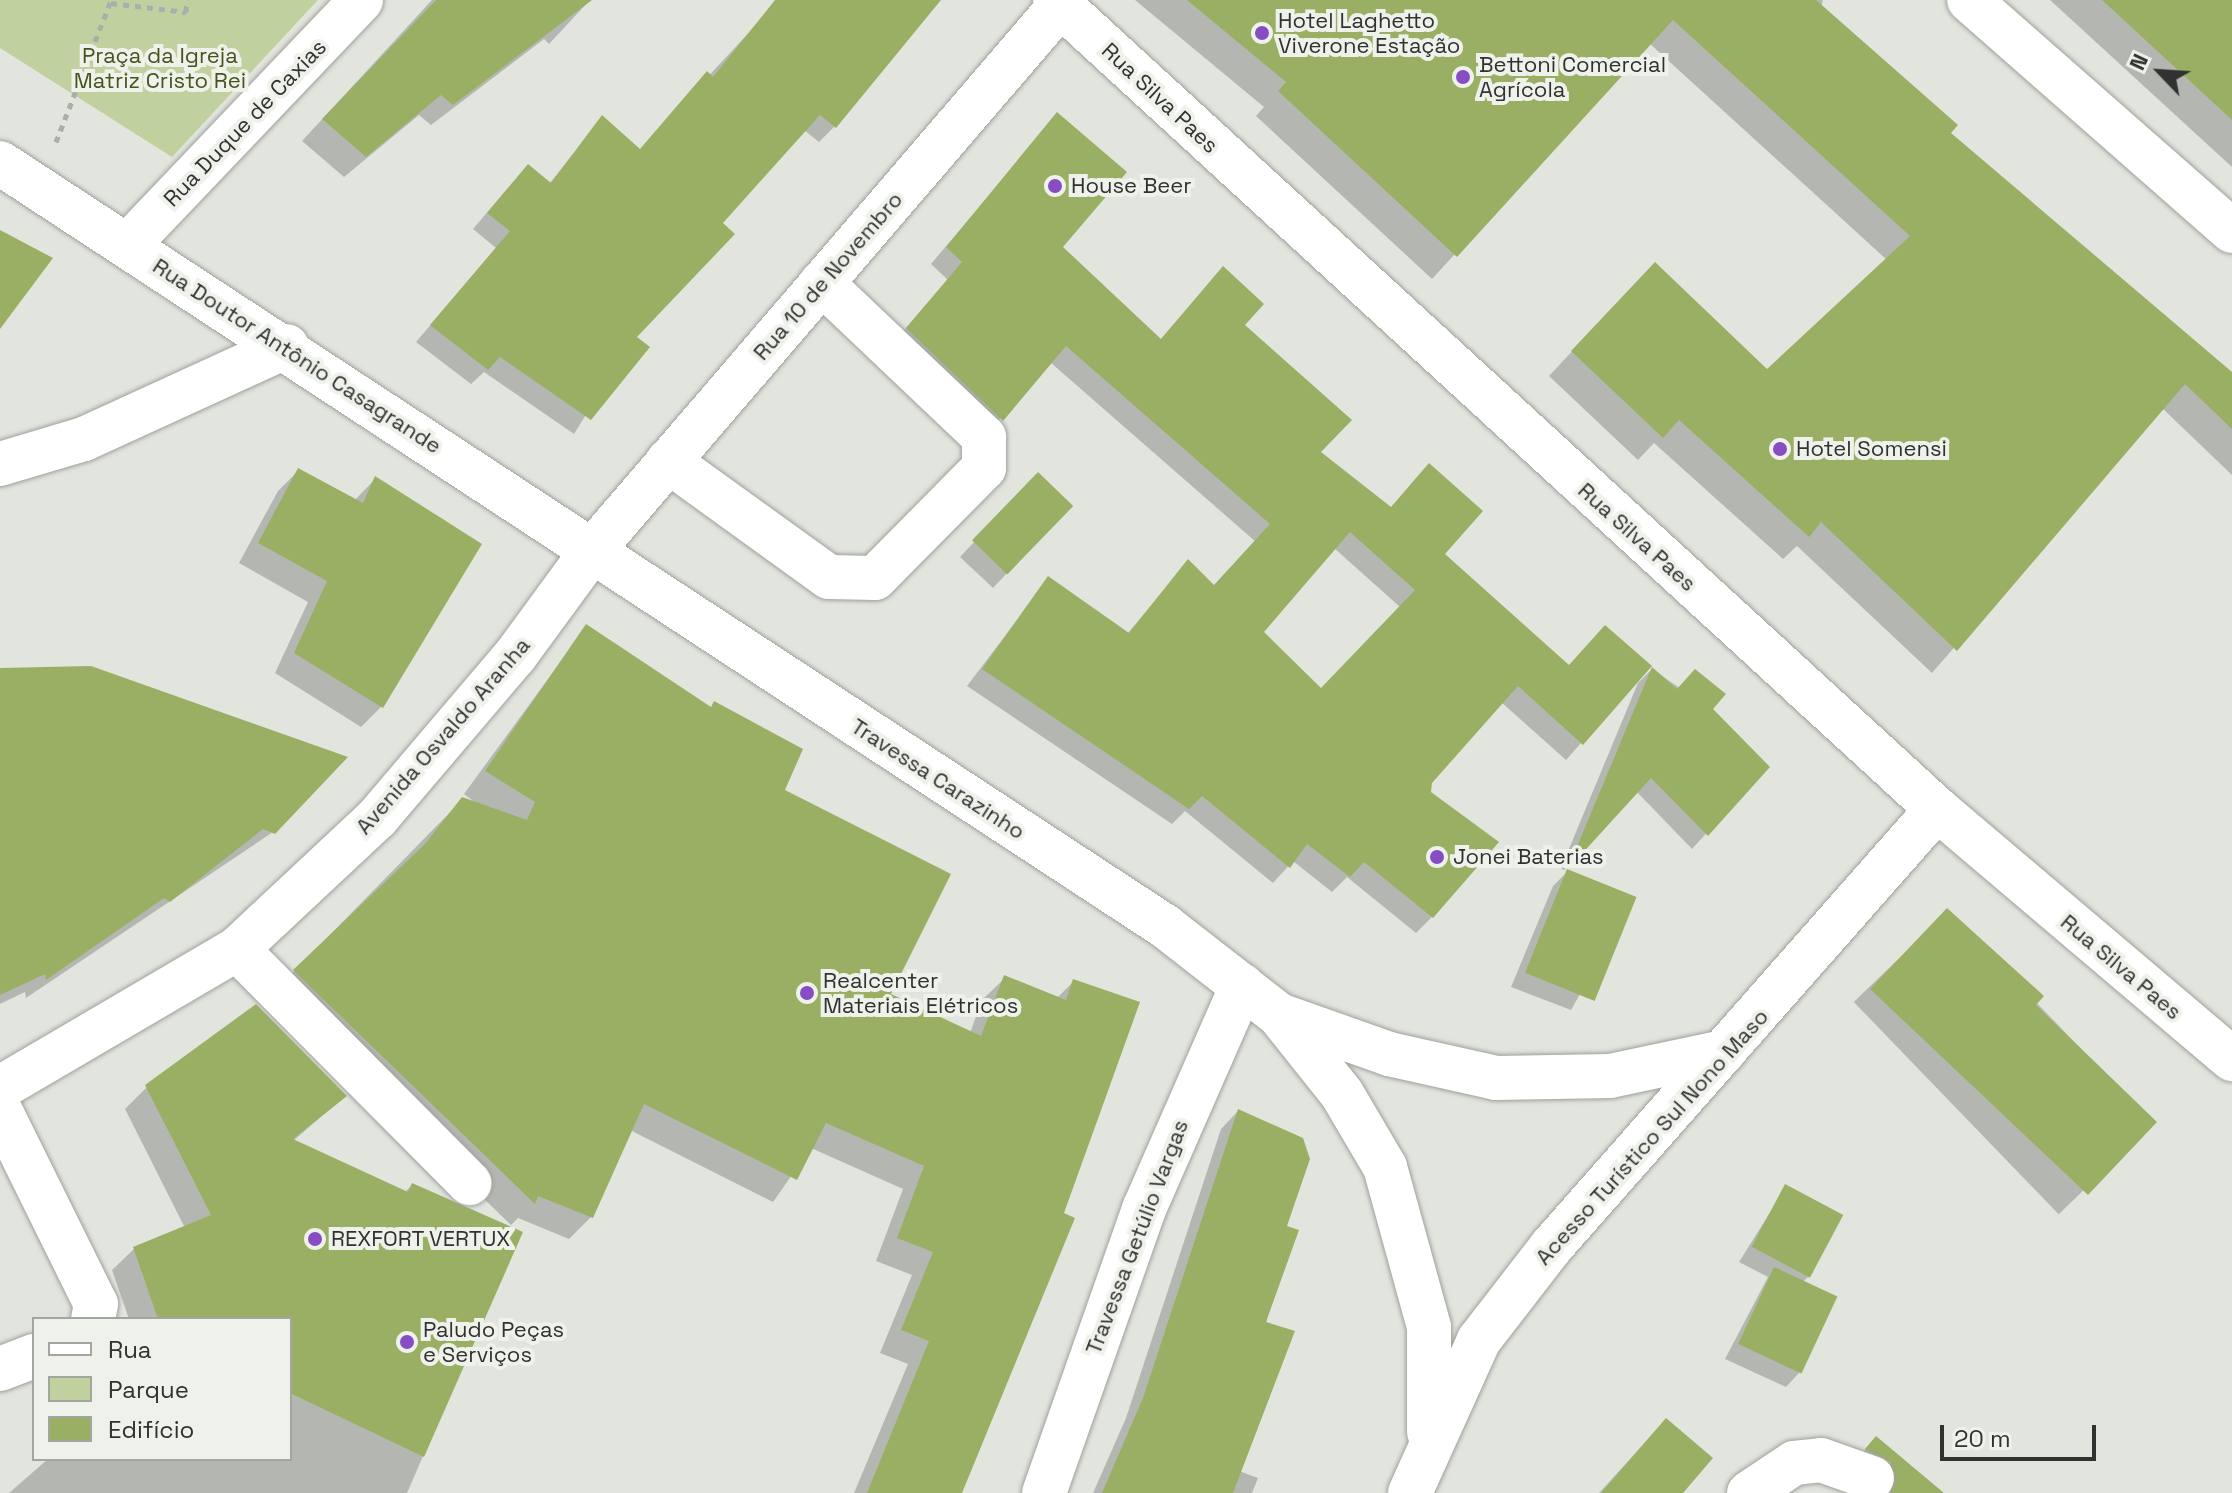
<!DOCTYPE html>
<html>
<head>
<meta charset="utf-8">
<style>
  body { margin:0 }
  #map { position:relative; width:2232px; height:1493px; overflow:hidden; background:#e2e5de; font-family:"Space Grotesk",sans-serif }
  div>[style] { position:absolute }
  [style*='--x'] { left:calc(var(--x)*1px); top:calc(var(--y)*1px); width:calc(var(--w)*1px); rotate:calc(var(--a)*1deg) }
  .green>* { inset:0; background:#c0d19f }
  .shadow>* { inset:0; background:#0003; transform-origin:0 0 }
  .building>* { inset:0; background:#99b064; transform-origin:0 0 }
  .path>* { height:5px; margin-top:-2.5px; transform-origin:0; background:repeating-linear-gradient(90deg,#acafa9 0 6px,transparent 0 12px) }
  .roads { filter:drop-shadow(0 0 2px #9fa19b) drop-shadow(0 0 2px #9fa19b) }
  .minor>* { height:44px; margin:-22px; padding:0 22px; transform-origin:22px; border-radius:22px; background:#fff }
  .major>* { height:44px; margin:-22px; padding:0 22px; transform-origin:22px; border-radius:22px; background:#fff }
  .dots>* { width:22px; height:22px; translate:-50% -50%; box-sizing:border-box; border:4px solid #eff2eb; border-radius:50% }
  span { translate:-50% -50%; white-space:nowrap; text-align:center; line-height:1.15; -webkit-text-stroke:8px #eff2eb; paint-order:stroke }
  .poi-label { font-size:22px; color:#313230 }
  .left { translate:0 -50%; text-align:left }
  .park-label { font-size:22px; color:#45541d }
  .street-label { font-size:22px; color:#313230 }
  .legend { position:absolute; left:32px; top:1317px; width:260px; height:144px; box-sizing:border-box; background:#eff2eb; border:2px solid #a3a5a0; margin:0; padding:10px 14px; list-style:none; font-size:24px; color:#313230 }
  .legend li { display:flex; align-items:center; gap:16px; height:40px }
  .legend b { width:40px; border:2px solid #a3a5a0 }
  .north { position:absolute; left:2120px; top:32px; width:80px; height:80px; -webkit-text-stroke:6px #eff2eb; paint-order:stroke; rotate:295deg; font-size:22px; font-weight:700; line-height:32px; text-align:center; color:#313230 }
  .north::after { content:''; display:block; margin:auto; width:28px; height:36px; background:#313230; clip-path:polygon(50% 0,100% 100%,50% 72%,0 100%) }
  .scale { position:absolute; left:1940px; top:1425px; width:156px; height:36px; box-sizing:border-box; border:4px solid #313230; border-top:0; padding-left:10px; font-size:24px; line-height:28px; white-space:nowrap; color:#313230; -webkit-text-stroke:6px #eff2eb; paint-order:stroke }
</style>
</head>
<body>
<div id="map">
  <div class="green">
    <i style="clip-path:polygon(0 0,318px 0,172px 157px,0 48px)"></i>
  </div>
  <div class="shadow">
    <i style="clip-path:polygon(432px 0,590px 0,549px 44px,544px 39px,431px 125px,419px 115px,344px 177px,302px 141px)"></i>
    <i style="clip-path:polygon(779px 0,939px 0,834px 127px,819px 142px,804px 130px,720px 224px,634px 337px,574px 434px,484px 372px,471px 384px,416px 342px,496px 248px,473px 229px,513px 182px,549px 184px,602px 118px,639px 151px)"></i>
    <i style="clip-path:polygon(1135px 0,1823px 0,1821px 7px,1948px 133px,2232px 376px,2232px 475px,2162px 408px,1932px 673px,1797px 546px,1783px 559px,1654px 443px,1638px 460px,1549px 376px,1631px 288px,1767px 372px,1887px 260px,1649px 43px,1432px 279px,1256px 116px,1264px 107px)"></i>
    <i style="clip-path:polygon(2050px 0,2232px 0,2232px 167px)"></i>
    <i style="clip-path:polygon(evenodd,1058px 114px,1060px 248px,1160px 340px,1223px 268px,1242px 326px,1318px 453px,1568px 667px,1649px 666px,1566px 760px,1501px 702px,1430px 782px,1432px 917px,1416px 933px,1347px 877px,1332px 892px,1293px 861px,1273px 883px,1185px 811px,1172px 824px,967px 686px,1048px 579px,1127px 634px,1188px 562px,1214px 587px,1256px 542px,1050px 362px,985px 435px,891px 345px,948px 280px,931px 264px,1058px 114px,1334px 548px,1400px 607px,1321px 690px,1262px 632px,1334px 548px)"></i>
    <i style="clip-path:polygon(298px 471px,354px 501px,376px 478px,381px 707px,361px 727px,275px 673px,308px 602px,239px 563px,278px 491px)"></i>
    <i style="clip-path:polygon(1024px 489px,1070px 506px,993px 588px,960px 557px)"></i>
    <i style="clip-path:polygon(586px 627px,782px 791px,888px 995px,970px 1033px,982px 1000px,1005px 978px,1057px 998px,1074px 981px,961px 1493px,854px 1493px,908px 1364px,880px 1353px,912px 1275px,876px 1261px,903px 1189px,811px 1148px,773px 1202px,630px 1130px,591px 1217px,569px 1239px,518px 1218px,511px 1225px,272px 994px,463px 799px,477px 804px,464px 794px)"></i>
    <i style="clip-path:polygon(1652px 669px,1710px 709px,1767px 767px,1692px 849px,1636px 791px,1564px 870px,1634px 898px,1571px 1010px,1511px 987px,1553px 886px,1567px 872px,1561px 868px,1638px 683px)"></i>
    <i style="clip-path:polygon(0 670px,273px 832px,26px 998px,25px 992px,0 1004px)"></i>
    <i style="left:1948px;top:911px;width:295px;height:131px;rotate:46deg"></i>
    <i style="clip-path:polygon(147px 1087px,345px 1096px,293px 1141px,405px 1192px,412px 1185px,520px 1233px,407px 1493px,9px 1493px,48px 1459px,290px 1459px,290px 1319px,129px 1319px,112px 1270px,134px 1249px,185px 1228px,125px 1109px)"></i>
    <i style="clip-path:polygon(1238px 1111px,1284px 1227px,1239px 1471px,1258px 1478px,1252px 1493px,1093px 1493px,1126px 1418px,1221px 1129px)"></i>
    <i style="clip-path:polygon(1786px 1187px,1809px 1276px,1802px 1283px,1800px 1372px,1786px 1387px,1725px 1359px,1768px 1277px,1739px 1262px)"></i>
    <i style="clip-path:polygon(1652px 1435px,1680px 1493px,1599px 1493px)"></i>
    <i style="clip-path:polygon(1876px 1439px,1941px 1493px,1874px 1493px,1856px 1459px)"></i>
  </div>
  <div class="building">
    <i style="clip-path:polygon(436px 0,592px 0,453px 105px,441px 95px,366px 157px,322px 119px)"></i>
    <i style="clip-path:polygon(775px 0,941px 0,836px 128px,820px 115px,723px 223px,735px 234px,637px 337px,650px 347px,591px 420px,500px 357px,488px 370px,430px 325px,510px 231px,487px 213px,528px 164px,551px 183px,602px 115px,640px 149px,707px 71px,713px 77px)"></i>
    <i style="clip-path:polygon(1187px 0,1816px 0,1958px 125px,1951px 133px,2232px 372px,2232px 429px,2185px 384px,1957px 651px,1821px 522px,1809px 537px,1679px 420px,1663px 438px,1571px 351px,1655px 262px,1767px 369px,1910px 236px,1673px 20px,1457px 257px,1278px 91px,1286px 82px)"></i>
    <i style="clip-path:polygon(2102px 0,2232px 0,2232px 120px)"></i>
    <i style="clip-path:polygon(evenodd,1057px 112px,1127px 172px,1063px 247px,1161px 339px,1223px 266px,1264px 304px,1245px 325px,1352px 420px,1321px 452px,1391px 507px,1429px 463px,1483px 511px,1445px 554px,1569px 665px,1605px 625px,1652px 666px,1583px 745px,1518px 686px,1432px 783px,1431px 792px,1499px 842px,1433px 918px,1364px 862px,1350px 877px,1307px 844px,1290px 868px,1202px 796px,1189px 809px,982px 669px,1048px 576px,1129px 633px,1188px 559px,1214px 585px,1270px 524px,1066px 346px,1003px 421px,906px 328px,962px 262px,946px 247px,1057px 112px,1350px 532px,1415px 590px,1321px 688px,1264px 632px,1350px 532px)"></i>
    <i style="clip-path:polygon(0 230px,53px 258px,0 329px)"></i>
    <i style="clip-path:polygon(298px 468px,363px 503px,375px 476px,482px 544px,383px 708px,294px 653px,327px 581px,258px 543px)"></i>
    <i style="left:1038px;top:472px;width:49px;height:95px;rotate:44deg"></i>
    <i style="clip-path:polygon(586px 624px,711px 707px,714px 701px,803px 749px,785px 790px,951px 874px,891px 994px,981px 1036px,1004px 975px,1066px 1000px,1073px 979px,1140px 1002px,1064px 1213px,1075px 1218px,962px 1493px,867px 1493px,929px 1341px,901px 1330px,933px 1252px,897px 1238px,924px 1166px,826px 1123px,797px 1180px,644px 1104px,593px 1218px,538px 1196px,535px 1204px,293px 970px,425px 844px,462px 797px,527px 820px,535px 802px,485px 771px)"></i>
    <i style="clip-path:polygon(91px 666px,348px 757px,275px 834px,263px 829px,170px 902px,164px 898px,46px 980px,45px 974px,0 995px,0 668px)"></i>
    <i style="clip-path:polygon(1652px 667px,1677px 689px,1695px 669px,1726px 694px,1713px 709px,1770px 767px,1708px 836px,1651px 778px,1579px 857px,1574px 854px)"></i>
    <i style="left:1567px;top:869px;width:75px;height:112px;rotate:22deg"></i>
    <i style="clip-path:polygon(1947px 908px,2044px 996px,2036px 1005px,2157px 1122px,2088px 1195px,1870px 989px)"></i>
    <i style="clip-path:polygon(256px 1004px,347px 1096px,293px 1139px,408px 1192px,412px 1183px,523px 1232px,424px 1457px,290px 1393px,290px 1319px,158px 1319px,133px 1247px,211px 1215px,145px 1085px)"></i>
    <i style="clip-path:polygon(1238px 1109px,1303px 1138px,1310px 1159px,1287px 1226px,1299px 1230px,1266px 1322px,1295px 1331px,1233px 1493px,1102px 1493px,1143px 1398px)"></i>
    <i style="left:1785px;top:1184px;width:66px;height:71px;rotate:28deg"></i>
    <i style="left:1774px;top:1267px;width:70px;height:85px;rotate:25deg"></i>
    <i style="clip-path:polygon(1666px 1418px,1713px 1458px,1683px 1493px,1601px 1493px)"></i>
    <i style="clip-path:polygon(1876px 1436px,1944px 1493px,1891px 1493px,1891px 1462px,1865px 1449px)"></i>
  </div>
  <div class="path">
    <i style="--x:111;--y:3;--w:76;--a:6.8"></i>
    <i style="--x:186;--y:12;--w:12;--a:-85"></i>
    <i style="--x:56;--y:142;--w:152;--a:-68.8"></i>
  </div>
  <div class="roads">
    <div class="minor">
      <i style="--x:1969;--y:0;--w:350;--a:41.3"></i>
      <i style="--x:128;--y:245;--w:338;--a:-46.4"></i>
      <i style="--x:668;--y:461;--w:198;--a:35.8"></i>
      <i style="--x:829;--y:577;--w:46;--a:1.2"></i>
      <i style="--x:875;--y:578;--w:155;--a:-45.3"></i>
      <i style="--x:984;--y:468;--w:31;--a:-90"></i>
      <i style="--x:984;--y:437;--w:224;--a:-136.5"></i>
      <i style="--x:0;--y:464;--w:88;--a:-16.6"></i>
      <i style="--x:84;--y:439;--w:223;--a:-24.6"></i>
      <i style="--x:1937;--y:809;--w:387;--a:40.3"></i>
      <i style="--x:237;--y:949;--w:330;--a:45.2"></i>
      <i style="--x:0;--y:1110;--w:216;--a:63.7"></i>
      <i style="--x:96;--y:1304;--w:15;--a:101"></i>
      <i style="--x:0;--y:1369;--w:36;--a:-21"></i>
      <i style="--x:1044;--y:1493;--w:301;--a:-70.6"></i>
      <i style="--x:1144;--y:1209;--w:244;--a:-66.3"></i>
      <i style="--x:1749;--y:1493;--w:54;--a:-33.7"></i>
      <i style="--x:1794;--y:1463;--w:27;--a:-6"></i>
      <i style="--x:1821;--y:1460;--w:54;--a:19.4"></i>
    </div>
    <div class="major">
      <i style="--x:1055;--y:0;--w:1197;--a:42.53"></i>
      <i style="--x:1937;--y:809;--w:584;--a:131.39"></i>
      <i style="--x:1551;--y:1247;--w:118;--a:127.7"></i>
      <i style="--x:1479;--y:1340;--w:168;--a:114.3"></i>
      <i style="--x:0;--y:163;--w:1394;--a:33.23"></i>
      <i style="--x:1166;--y:927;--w:143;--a:37.9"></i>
      <i style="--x:1279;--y:1015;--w:101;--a:51.4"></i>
      <i style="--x:1342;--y:1094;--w:85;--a:59.5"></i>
      <i style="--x:1385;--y:1167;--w:166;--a:74.6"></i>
      <i style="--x:1429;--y:1327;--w:105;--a:90"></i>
      <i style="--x:1279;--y:1015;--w:117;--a:19.5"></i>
      <i style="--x:1389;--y:1054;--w:110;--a:12.6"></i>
      <i style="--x:1496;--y:1078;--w:114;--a:-1"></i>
      <i style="--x:1610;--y:1076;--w:116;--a:-11.9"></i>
      <i style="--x:0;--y:1088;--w:275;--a:-30.4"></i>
      <i style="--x:237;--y:949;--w:192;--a:-43.1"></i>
      <i style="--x:377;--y:818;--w:213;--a:-49.6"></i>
      <i style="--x:515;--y:656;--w:129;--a:-53.8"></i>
      <i style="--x:591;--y:552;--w:728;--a:-49.35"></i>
    </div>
  </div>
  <div class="dots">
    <i style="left:1262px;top:33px;background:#874ec4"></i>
    <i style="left:1463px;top:77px;background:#874ec4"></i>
    <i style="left:1055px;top:186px;background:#874ec4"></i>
    <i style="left:1780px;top:449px;background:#874ec4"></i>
    <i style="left:1437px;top:857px;background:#874ec4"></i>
    <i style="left:807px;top:993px;background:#874ec4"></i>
    <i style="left:315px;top:1239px;background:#874ec4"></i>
    <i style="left:407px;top:1342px;background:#874ec4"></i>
  </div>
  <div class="poi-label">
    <span class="left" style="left:1278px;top:33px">Hotel Laghetto<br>Viverone Estação</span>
    <span class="left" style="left:1479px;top:77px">Bettoni Comercial<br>Agrícola</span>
    <span class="left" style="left:1071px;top:186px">House Beer</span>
    <span class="left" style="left:1796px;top:449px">Hotel Somensi</span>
    <span class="left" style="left:1453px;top:857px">Jonei Baterias</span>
    <span class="left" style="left:823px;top:993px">Realcenter<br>Materiais Elétricos</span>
    <span class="left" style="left:331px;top:1239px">REXFORT VERTUX</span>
    <span class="left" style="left:423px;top:1342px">Paludo Peças<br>e Serviços</span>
  </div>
  <div class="park-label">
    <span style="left:160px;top:68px">Praça da Igreja<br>Matriz Cristo Rei</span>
  </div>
  <div class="street-label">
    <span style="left:1160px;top:98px;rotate:43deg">Rua Silva Paes</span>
    <span style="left:245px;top:123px;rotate:-46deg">Rua Duque de Caxias</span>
    <span style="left:828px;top:276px;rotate:-49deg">Rua 10 de Novembro</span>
    <span style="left:297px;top:356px;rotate:33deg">Rua Doutor Antônio Casagrande</span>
    <span style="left:1637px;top:537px;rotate:42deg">Rua Silva Paes</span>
    <span style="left:443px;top:736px;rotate:-49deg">Avenida Osvaldo Aranha</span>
    <span style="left:938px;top:779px;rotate:33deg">Travessa Carazinho</span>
    <span style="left:2121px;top:967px;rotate:40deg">Rua Silva Paes</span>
    <span style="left:1652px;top:1137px;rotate:-48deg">Acesso Turístico Sul Nono Maso</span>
    <span style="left:1137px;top:1237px;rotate:-69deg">Travessa Getúlio Vargas</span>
  </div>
  <ul class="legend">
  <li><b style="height:10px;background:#fff"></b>Rua</li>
  <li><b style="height:22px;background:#c0d19f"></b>Parque</li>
  <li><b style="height:22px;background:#99b064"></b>Edifício</li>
  </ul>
  <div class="north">N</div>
  <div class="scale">20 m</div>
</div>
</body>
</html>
